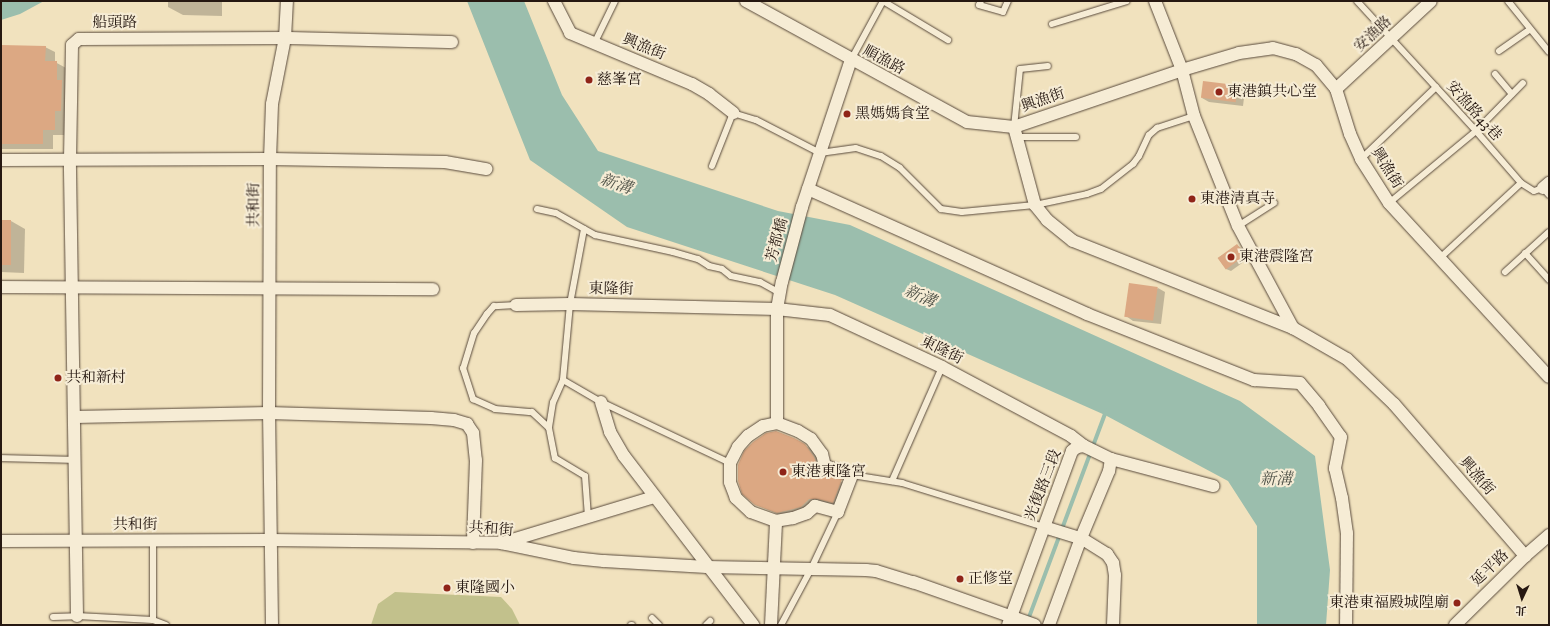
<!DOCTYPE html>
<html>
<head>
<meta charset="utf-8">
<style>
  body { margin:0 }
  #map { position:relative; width:1550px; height:626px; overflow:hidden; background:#f1e2be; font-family:"IM FELL DW Pica","Noto Serif TC",serif }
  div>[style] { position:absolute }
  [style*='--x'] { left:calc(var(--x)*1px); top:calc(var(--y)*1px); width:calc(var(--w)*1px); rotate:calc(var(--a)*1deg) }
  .green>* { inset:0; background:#c2c18c }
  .water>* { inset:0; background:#9bbead }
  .shadow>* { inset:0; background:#0003 }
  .stream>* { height:3.5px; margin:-1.75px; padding:0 1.75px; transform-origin:1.75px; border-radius:1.75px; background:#9bbead }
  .building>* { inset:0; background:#dca883; transform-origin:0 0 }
  .roads { filter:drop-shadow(0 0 1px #594a3c) drop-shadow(0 0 1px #594a3c) }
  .lane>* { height:6px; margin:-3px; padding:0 3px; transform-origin:3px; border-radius:3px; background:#f6ecd5 }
  .street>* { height:12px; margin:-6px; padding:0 6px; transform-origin:6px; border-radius:6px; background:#f6ecd5 }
  .dots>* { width:11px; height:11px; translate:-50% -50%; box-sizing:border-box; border:2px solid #f6ecd5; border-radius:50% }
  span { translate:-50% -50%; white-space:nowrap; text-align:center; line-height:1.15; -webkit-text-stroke:4px #f6ecd5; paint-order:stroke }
  .street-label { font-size:15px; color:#261811 }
  .poi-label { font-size:15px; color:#261811 }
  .left { translate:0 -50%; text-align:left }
  .right { translate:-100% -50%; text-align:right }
  .water-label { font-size:16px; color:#4f5248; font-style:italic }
  .frame { position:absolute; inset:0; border:2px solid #261811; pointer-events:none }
  .north { position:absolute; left:1502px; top:578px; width:40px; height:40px; -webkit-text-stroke:3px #f6ecd5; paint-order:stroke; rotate:184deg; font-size:11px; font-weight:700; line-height:16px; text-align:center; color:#261811 }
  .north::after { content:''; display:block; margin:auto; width:14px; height:18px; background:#261811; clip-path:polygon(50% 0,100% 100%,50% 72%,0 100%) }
</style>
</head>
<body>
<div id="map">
  <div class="green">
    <i style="clip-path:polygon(395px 592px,501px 597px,512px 609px,520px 625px,371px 625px,378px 604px)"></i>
  </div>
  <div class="water">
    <i style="clip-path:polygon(1px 1px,44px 1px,20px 14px,1px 20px)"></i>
    <i style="clip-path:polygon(467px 1px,524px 1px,562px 95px,598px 151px,778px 211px,850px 225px,1240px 401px,1315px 456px,1330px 570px,1326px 625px,1257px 625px,1257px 526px,1228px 481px,1105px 415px,835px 295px,627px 227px,530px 160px)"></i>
  </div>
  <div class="shadow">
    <i style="clip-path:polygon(168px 1px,222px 1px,222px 16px,183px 15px,168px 7px)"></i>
    <i style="clip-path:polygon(1px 46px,45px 47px,55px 52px,55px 62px,66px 68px,65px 135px,53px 135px,53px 149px,1px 149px)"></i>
    <i style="clip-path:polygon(1237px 86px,1245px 90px,1243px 106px,1209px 102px,1202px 98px)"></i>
    <i style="clip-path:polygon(1px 221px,11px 221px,25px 229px,24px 273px,1px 272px)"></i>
    <i style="clip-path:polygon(1237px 245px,1241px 248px,1249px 258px,1231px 271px,1226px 269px,1218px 258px)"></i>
    <i style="clip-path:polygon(1158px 288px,1165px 292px,1161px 324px,1133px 321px,1126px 316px)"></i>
    <i style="clip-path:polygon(793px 439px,815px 451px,828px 476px,851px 486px,843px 508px,827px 504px,787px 518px,756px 505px)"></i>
  </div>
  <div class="stream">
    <i style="--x:1028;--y:620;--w:223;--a:-69.5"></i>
  </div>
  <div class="building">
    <i style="clip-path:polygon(1px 45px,46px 46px,45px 61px,57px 61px,57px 80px,62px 80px,61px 111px,55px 111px,55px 130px,43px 130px,43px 144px,1px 144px)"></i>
    <i style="left:1203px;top:81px;width:35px;height:17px;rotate:7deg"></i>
    <i style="left:1px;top:220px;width:10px;height:45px"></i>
    <i style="left:1237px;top:244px;width:14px;height:24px;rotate:54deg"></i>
    <i style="left:1129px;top:283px;width:29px;height:34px;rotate:8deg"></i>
    <i style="clip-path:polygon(776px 431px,794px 438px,805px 444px,814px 457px,820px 471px,842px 479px,833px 503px,817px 499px,809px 499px,801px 507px,777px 513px,755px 505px,742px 494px,738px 481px,738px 465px,744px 451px,753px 442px,766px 433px)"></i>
  </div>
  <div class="roads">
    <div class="lane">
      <i style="--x:883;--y:1;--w:76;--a:31"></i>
      <i style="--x:981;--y:1;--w:4;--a:117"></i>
      <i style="--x:979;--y:5;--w:25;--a:16"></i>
      <i style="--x:1003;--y:12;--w:12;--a:-66"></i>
      <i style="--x:1357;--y:1;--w:176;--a:47.5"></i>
      <i style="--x:1476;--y:131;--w:69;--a:49.1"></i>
      <i style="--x:1521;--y:183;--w:15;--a:32"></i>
      <i style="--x:1534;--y:191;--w:9;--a:-18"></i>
      <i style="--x:1543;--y:188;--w:9;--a:49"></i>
      <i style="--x:1508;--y:1;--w:65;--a:51.2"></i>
      <i style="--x:1052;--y:24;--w:78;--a:-17"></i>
      <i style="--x:594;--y:44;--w:48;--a:-64"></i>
      <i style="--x:1499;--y:51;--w:38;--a:-35"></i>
      <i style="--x:851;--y:60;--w:67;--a:-61.5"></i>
      <i style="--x:1495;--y:74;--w:26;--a:50"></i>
      <i style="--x:1014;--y:127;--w:58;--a:-84.1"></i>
      <i style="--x:1020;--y:69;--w:28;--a:-6"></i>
      <i style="--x:1017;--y:137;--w:59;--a:0"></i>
      <i style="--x:1361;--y:159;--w:104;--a:-43.8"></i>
      <i style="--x:712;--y:166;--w:57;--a:-68.4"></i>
      <i style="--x:733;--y:113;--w:24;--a:17"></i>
      <i style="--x:756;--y:120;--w:72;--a:27.3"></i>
      <i style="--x:820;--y:153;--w:36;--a:-8"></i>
      <i style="--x:856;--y:148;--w:26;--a:18"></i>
      <i style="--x:881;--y:156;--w:22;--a:32"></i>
      <i style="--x:900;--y:168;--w:58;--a:45"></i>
      <i style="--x:941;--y:209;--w:21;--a:8"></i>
      <i style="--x:962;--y:212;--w:73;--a:-5.5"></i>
      <i style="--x:1035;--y:205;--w:53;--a:-11.9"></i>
      <i style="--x:1087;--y:194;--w:15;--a:-20"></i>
      <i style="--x:1101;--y:189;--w:41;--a:-38"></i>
      <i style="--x:1133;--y:164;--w:10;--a:-53"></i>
      <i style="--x:1139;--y:156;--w:23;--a:-65"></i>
      <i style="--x:1149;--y:135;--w:11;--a:-41"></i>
      <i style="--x:1157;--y:128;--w:39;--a:-18"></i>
      <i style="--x:1389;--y:203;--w:113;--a:-39.6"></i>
      <i style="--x:1476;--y:131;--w:67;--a:-45.6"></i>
      <i style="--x:537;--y:209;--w:19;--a:12"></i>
      <i style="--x:556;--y:213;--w:45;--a:29.4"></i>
      <i style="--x:595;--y:235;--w:80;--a:12.3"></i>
      <i style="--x:673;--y:252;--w:26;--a:16"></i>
      <i style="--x:698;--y:259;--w:13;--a:32"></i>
      <i style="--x:709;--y:266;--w:13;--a:13"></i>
      <i style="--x:722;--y:269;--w:11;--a:38"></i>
      <i style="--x:731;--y:276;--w:30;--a:12"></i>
      <i style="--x:760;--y:282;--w:23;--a:29"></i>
      <i style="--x:1238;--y:226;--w:43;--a:-32.6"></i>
      <i style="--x:584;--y:229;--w:76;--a:100.6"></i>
      <i style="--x:570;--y:304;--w:76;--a:95.3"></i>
      <i style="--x:563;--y:380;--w:44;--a:30.1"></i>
      <i style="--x:601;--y:402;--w:143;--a:25.3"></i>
      <i style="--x:1525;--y:253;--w:36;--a:48"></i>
      <i style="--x:1440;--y:258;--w:110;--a:-42.8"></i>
      <i style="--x:1505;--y:272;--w:59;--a:-42.3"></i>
      <i style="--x:516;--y:305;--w:22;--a:177"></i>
      <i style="--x:494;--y:306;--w:11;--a:131"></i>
      <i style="--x:487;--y:314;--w:23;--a:124"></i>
      <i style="--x:474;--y:333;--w:37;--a:107"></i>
      <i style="--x:463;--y:368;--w:33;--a:72"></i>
      <i style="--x:473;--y:399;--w:24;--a:24"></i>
      <i style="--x:495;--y:409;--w:37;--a:5"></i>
      <i style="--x:532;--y:412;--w:23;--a:43"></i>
      <i style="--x:563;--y:380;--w:24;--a:114"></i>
      <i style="--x:553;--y:402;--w:26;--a:99"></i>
      <i style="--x:549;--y:428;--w:31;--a:79"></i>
      <i style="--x:555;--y:458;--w:35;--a:31"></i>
      <i style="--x:585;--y:476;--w:41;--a:85.8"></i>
      <i style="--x:1;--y:458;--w:74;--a:1.5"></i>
      <i style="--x:852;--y:475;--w:51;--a:9.1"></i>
      <i style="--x:902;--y:483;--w:149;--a:17.2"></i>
      <i style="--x:892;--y:481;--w:124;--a:-66.3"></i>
      <i style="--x:153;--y:541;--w:79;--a:90"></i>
      <i style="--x:53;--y:617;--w:24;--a:-2"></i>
      <i style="--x:77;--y:616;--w:76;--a:3"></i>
      <i style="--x:153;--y:620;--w:14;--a:21"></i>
      <i style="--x:652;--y:618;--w:10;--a:45"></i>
      <i style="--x:631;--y:625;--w:1;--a:0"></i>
      <i style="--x:706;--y:625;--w:6;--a:-45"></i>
      <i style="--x:781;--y:625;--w:64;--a:-61.8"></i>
      <i style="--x:811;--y:569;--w:63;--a:-64.7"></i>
    </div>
    <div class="street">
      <i style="--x:554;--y:1;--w:36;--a:63"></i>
      <i style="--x:570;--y:33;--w:132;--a:22.7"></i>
      <i style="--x:692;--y:84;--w:20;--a:30"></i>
      <i style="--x:709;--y:94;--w:31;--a:38"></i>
      <i style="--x:746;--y:1;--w:252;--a:28.7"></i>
      <i style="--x:967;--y:122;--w:47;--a:6.1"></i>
      <i style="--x:1014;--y:127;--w:177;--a:-18.7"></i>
      <i style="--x:1182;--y:70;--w:59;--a:-16.6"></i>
      <i style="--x:1239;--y:53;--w:34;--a:-8"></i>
      <i style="--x:1273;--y:48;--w:24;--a:15"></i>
      <i style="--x:1296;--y:54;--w:23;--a:29"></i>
      <i style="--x:1316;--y:65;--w:31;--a:50"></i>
      <i style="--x:1336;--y:89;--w:47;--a:72.7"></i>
      <i style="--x:1350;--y:134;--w:27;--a:66"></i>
      <i style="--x:1361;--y:159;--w:52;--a:57.5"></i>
      <i style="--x:1389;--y:203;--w:236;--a:47.4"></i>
      <i style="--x:1155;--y:1;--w:74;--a:68.6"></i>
      <i style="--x:1182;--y:70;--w:48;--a:75.4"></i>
      <i style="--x:1194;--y:116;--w:118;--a:68.2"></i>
      <i style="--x:1238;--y:226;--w:116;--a:61.7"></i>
      <i style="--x:1336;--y:89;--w:129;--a:-42.8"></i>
      <i style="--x:1014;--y:127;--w:81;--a:74.9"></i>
      <i style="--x:1035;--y:205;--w:19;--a:51"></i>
      <i style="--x:1047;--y:220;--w:33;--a:39"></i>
      <i style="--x:1073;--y:241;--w:237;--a:21.6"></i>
      <i style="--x:1293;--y:328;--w:62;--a:29.9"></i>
      <i style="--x:1347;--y:359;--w:65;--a:43.8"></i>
      <i style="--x:1394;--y:404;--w:201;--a:49.2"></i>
      <i style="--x:1;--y:160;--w:269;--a:-0.2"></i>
      <i style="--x:270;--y:159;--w:175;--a:1"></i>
      <i style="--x:445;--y:162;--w:42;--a:9.7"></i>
      <i style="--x:1543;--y:188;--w:8;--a:-40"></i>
      <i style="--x:808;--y:189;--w:306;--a:24.1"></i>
      <i style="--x:1087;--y:314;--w:180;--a:21.6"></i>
      <i style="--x:1254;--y:380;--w:46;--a:3.7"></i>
      <i style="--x:1300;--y:383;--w:30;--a:50"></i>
      <i style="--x:1319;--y:406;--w:38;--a:55"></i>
      <i style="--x:1341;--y:437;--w:32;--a:101"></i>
      <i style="--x:1335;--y:468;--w:31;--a:77"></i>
      <i style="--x:1342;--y:498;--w:35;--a:82"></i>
      <i style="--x:1347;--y:533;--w:92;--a:90.6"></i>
      <i style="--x:1;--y:287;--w:432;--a:0.3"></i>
      <i style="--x:516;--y:305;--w:54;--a:-1.1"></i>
      <i style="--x:570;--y:304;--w:207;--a:1.4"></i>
      <i style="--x:777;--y:309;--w:53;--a:6.5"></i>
      <i style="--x:830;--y:315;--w:123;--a:24.9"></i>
      <i style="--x:942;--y:367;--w:146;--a:28.1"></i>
      <i style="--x:1071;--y:436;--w:16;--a:38"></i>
      <i style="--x:601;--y:402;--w:31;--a:73"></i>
      <i style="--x:610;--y:432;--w:28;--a:60"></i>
      <i style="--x:624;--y:456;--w:213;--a:52.6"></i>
      <i style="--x:75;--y:417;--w:194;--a:-1.2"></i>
      <i style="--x:269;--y:413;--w:162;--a:1.8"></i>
      <i style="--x:431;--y:418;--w:23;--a:5"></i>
      <i style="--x:454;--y:420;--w:14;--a:17"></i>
      <i style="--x:467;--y:424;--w:11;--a:56"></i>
      <i style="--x:473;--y:433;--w:27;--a:84"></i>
      <i style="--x:476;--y:460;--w:83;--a:92.1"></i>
      <i style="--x:777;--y:423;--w:114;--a:-90"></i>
      <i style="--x:777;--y:309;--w:27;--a:-80"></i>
      <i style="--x:782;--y:282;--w:78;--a:-75.1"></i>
      <i style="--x:802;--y:207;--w:155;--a:-71.6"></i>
      <i style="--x:777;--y:423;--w:22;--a:21"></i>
      <i style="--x:798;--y:431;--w:15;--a:32"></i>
      <i style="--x:811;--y:439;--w:19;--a:54"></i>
      <i style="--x:822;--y:454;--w:12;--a:76"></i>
      <i style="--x:825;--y:466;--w:28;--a:18"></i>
      <i style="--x:852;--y:475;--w:40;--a:111"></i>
      <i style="--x:838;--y:512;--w:24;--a:-165"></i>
      <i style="--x:815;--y:506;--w:11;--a:139"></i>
      <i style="--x:807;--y:513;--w:15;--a:160"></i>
      <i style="--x:793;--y:518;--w:17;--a:170"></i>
      <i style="--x:776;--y:521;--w:27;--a:-160"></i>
      <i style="--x:751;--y:512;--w:21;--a:-137"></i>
      <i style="--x:736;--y:498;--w:17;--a:-111"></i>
      <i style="--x:730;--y:482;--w:19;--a:-90"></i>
      <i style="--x:730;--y:463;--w:18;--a:-63"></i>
      <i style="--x:738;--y:447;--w:15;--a:-48"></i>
      <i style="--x:748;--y:436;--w:18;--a:-34"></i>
      <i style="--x:763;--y:426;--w:14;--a:-12"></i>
      <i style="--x:1111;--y:459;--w:106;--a:14.8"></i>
      <i style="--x:1044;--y:527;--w:39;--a:17"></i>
      <i style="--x:1081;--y:538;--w:31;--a:32"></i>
      <i style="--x:1107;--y:554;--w:11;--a:56"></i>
      <i style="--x:1113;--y:563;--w:12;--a:81"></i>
      <i style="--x:1115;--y:575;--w:50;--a:92.3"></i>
      <i style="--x:1;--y:541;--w:269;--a:-0.2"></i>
      <i style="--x:270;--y:540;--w:231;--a:0.7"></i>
      <i style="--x:501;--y:543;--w:75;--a:11.6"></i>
      <i style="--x:574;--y:558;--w:30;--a:6"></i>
      <i style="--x:604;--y:561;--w:103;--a:3.3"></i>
      <i style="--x:707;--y:567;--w:159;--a:1.1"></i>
      <i style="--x:866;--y:570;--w:10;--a:6"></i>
      <i style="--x:876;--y:571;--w:39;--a:17"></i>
      <i style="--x:913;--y:582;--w:129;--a:19.4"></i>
      <i style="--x:502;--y:543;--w:159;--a:-16.8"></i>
      <i style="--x:77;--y:616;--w:456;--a:-90.9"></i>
      <i style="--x:70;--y:160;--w:115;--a:-89"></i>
      <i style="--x:72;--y:45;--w:9;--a:-41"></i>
      <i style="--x:79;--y:39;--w:206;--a:-0.3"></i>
      <i style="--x:285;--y:38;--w:37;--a:-87"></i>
      <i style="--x:272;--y:625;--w:212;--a:-90.8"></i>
      <i style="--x:269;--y:413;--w:254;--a:-89.8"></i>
      <i style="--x:270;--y:159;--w:55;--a:-87.9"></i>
      <i style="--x:272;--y:104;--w:67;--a:-78.9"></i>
      <i style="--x:285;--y:38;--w:167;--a:1.4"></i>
      <i style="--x:771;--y:625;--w:104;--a:-87.2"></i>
      <i style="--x:1008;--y:625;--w:185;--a:-69.8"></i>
      <i style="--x:1072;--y:451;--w:6;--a:-39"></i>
      <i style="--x:1077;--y:447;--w:7;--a:-8"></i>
      <i style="--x:1084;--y:446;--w:30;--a:26"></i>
      <i style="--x:1111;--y:459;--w:12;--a:99"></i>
      <i style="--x:1109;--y:471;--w:73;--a:112.7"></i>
      <i style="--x:1081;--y:538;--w:93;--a:110.2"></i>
      <i style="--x:1455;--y:625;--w:98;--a:-44.6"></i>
      <i style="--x:1525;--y:556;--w:32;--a:-41"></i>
    </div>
  </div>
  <div class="dots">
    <i style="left:589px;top:80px;background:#8f2418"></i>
    <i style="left:1219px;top:92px;background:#8f2418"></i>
    <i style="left:847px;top:114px;background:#8f2418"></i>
    <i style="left:1192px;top:199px;background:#8f2418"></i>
    <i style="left:1231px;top:257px;background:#8f2418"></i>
    <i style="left:58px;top:378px;background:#8f2418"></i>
    <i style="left:783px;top:472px;background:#8f2418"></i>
    <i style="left:960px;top:579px;background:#8f2418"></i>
    <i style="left:447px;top:588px;background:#8f2418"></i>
    <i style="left:1457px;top:603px;background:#8f2418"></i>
  </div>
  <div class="street-label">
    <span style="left:115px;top:23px">船頭路</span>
    <span style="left:1373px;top:34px;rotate:-43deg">安漁路</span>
    <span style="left:644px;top:47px;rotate:22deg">興漁街</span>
    <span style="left:884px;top:60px;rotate:28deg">順漁路</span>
    <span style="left:1043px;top:100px;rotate:-19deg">興漁街</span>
    <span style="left:1474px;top:111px;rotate:48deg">安漁路43巷</span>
    <span style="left:1387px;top:168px;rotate:58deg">興漁街</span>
    <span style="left:254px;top:205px;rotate:-90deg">共和街</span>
    <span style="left:777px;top:240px;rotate:-75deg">芳都橋</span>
    <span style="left:611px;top:289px;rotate:1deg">東隆街</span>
    <span style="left:942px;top:350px;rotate:26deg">東隆街</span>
    <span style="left:1477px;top:476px;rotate:49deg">興漁街</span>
    <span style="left:1043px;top:485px;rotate:-69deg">光復路三段</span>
    <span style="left:135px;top:525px">共和街</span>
    <span style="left:491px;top:529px;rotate:4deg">共和街</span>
    <span style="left:1490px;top:568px;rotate:-44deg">延平路</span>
  </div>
  <div class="poi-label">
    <span class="left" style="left:597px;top:80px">慈峯宮</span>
    <span class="left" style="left:1227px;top:92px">東港鎮共心堂</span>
    <span class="left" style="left:855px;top:114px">黑媽媽食堂</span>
    <span class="left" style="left:1200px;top:199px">東港清真寺</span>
    <span class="left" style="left:1239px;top:257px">東港震隆宮</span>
    <span class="left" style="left:66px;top:378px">共和新村</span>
    <span class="left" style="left:791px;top:472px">東港東隆宮</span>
    <span class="left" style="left:968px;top:579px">正修堂</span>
    <span class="left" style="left:455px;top:588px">東隆國小</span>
    <span class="right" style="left:1449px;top:603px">東港東福殿城隍廟</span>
  </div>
  <div class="water-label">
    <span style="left:616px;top:184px;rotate:19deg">新溝</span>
    <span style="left:920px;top:296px;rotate:24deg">新溝</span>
    <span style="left:1276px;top:479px">新溝</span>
  </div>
  <div class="frame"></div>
  <div class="north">北</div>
</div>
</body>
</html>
